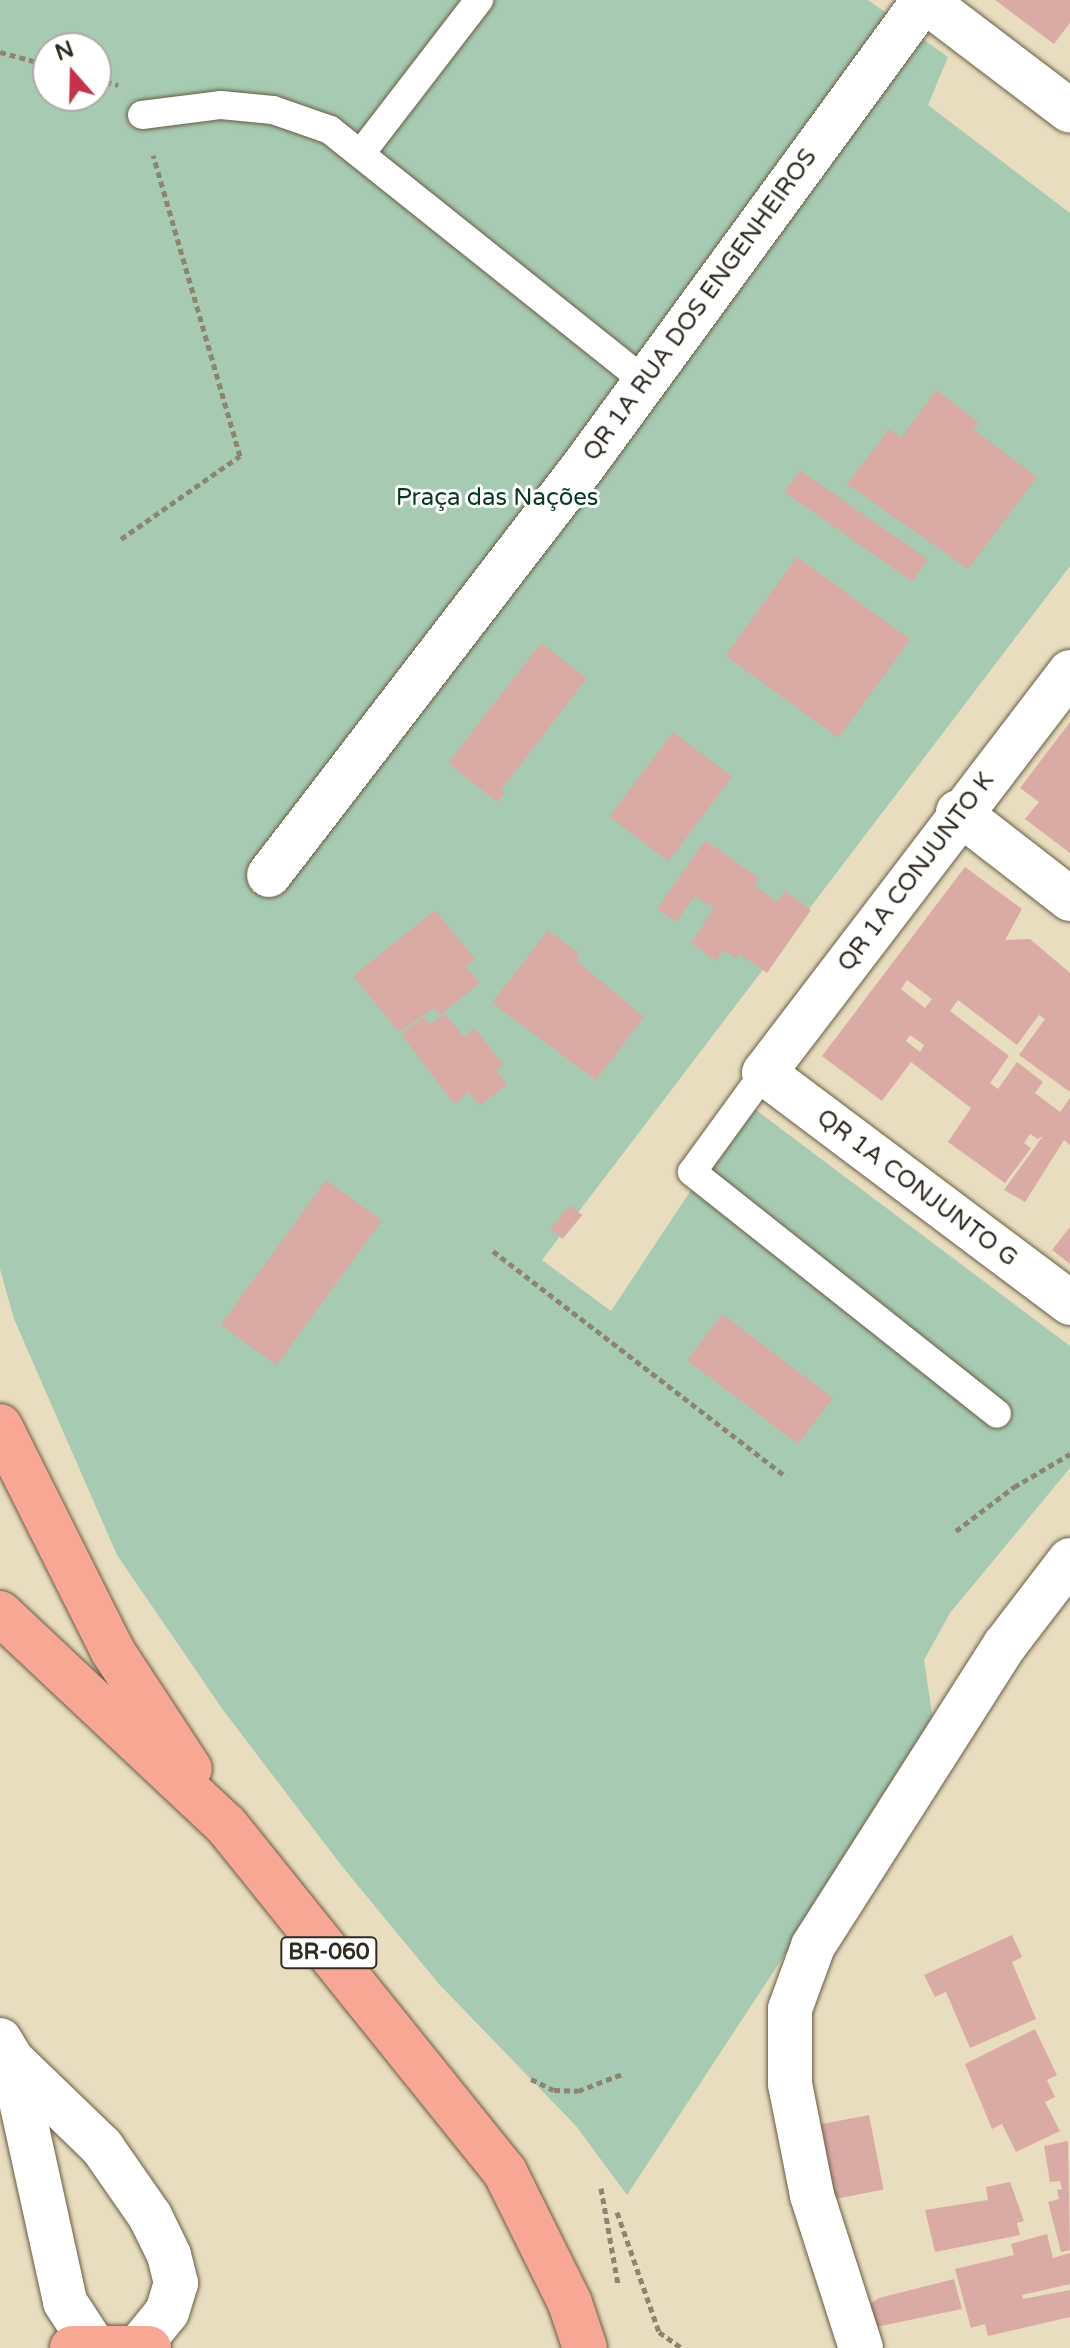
<!DOCTYPE html>
<html>
<head>
<meta charset="utf-8">
<style>
  body { margin:0 }
  #map { position:relative; width:1070px; height:2348px; overflow:hidden; background:#e9ddbf; font-family:"Varela Round",sans-serif }
  div>[style] { position:absolute }
  [style*='--x'] { left:calc(var(--x)*1px); top:calc(var(--y)*1px); width:calc(var(--w)*1px); rotate:calc(var(--a)*1deg) }
  .green>* { inset:0; background:#a6cbb2 }
  .building>* { inset:0; background:#daaba5; transform-origin:0 0 }
  .path>* { height:5px; margin-top:-2.5px; transform-origin:0; background:repeating-linear-gradient(90deg,#8e8571 0 6px,transparent 0 10px) }
  .roads { filter:drop-shadow(0 0 2px #675c42) drop-shadow(0 0 2px #675c42) }
  .lane>* { height:28px; margin:-14px; padding:0 14px; transform-origin:14px; border-radius:14px; background:#fff }
  .street>* { height:44px; margin:-22px; padding:0 22px; transform-origin:22px; border-radius:22px; background:#fff }
  .secondary>* { height:44px; margin:-22px; padding:0 22px; transform-origin:22px; border-radius:22px; background:#fff }
  .highway>* { height:44px; margin:-22px; padding:0 22px; transform-origin:22px; border-radius:22px; background:#f8a794 }
  span { translate:-50% -50%; white-space:nowrap; text-align:center; line-height:1.15; -webkit-text-stroke:6px #fff; paint-order:stroke }
  .shield-label span { padding:2px 6px; background:#fff; border:2px solid; border-radius:6px; -webkit-text-stroke-width:0 }
  .shield-label { font-size:22px; color:#302b20; font-weight:700 }
  .street-label { font-size:24px; color:#302b20 }
  .park-label { font-size:24px; color:#073a20 }
  .north { position:absolute; left:32px; top:32px; width:80px; height:80px; box-sizing:border-box; background:#fff; border:2px solid #acaaa6; border-radius:50%; rotate:340deg; font-size:22px; font-weight:700; line-height:32px; text-align:center; color:#302b20 }
  .north::after { content:''; display:block; margin:auto; width:28px; height:36px; background:#c43349; clip-path:polygon(50% 0,100% 100%,50% 72%,0 100%) }
</style>
</head>
<body>
<div id="map">
  <div class="green">
    <i style="clip-path:polygon(evenodd,0 0,868px 0,948px 57px,928px 105px,1070px 213px,1070px 566px,542px 1260px,611px 1311px,748px 1104px,1070px 1346px,1070px 1468px,950px 1613px,924px 1660px,934px 1727px,627px 2195px,576px 2126px,438px 1983px,341px 1865px,223px 1710px,117px 1555px,14px 1319px,0 1269px,0 0,48px 48px,96px 48px,96px 96px,48px 96px,48px 48px)"></i>
  </div>
  <div class="building">
    <i style="clip-path:polygon(995px 0,1070px 0,1070px 23px,1054px 44px)"></i>
    <i style="clip-path:polygon(936px 390px,979px 422px,973px 429px,1037px 477px,968px 569px,847px 484px,889px 429px,901px 438px)"></i>
    <i style="left:800px;top:470px;width:156px;height:27px;rotate:35deg"></i>
    <i style="left:797px;top:557px;width:140px;height:122px;rotate:36deg"></i>
    <i style="clip-path:polygon(541px 643px,587px 678px,501px 790px,505px 793px,497px 802px,448px 763px)"></i>
    <i style="clip-path:polygon(1070px 722px,1070px 853px,1025px 819px,1039px 802px,1020px 788px)"></i>
    <i style="left:673px;top:732px;width:74px;height:106px;rotate:37deg"></i>
    <i style="clip-path:polygon(705px 840px,759px 878px,754px 885px,777px 902px,785px 891px,811px 910px,767px 973px,740px 954px,736px 959px,724px 950px,716px 961px,691px 943px,714px 908px,695px 896px,676px 922px,657px 909px)"></i>
    <i style="clip-path:polygon(evenodd,965px 867px,1022px 909px,1005px 940px,1030px 939px,1070px 973px,1070px 1092px,1019px 1055px,1045px 1019px,1039px 1015px,1017px 1045px,958px 1000px,950px 1011px,1009px 1056px,990px 1083px,998px 1089px,1017px 1062px,1043px 1082px,1035px 1093px,1060px 1112px,1070px 1098px,1070px 1145px,1064px 1140px,1025px 1202px,1004px 1190px,1043px 1136px,1038px 1139px,1030px 1134px,1024px 1143px,1031px 1148px,1005px 1183px,948px 1142px,971px 1108px,911px 1062px,882px 1101px,822px 1056px,965px 867px,907px 980px,932px 999px,925px 1008px,901px 989px,907px 980px,965px 867px,910px 1035px,924px 1045px,920px 1052px,906px 1041px,910px 1035px)"></i>
    <i style="clip-path:polygon(435px 910px,475px 959px,466px 966px,480px 983px,440px 1015px,434px 1008px,399px 1032px,353px 976px)"></i>
    <i style="clip-path:polygon(548px 930px,580px 954px,576px 960px,644px 1017px,596px 1080px,492px 1003px)"></i>
    <i style="clip-path:polygon(445px 1014px,464px 1037px,475px 1028px,503px 1065px,496px 1070px,507px 1085px,479px 1106px,469px 1092px,454px 1104px,401px 1034px,424px 1017px,430px 1024px)"></i>
    <i style="left:326px;top:1180px;width:69px;height:179px;rotate:36deg"></i>
    <i style="left:570px;top:1205px;width:16px;height:31px;rotate:40deg"></i>
    <i style="clip-path:polygon(1070px 1227px,1070px 1264px,1052px 1250px)"></i>
    <i style="left:722px;top:1314px;width:139px;height:58px;rotate:37deg"></i>
    <i style="clip-path:polygon(1012px 1935px,1022px 1957px,1012px 1962px,1036px 2019px,970px 2048px,946px 1992px,935px 1997px,924px 1975px)"></i>
    <i style="clip-path:polygon(1035px 2029px,1057px 2075px,1047px 2080px,1055px 2097px,1045px 2102px,1060px 2131px,1016px 2152px,1002px 2124px,992px 2129px,965px 2064px)"></i>
    <i style="left:869px;top:2115px;width:76px;height:49px;rotate:79deg"></i>
    <i style="clip-path:polygon(1068px 2141px,1070px 2250px,1061px 2252px,1048px 2202px,1059px 2199px,1057px 2190px,1062px 2189px,1060px 2181px,1050px 2182px,1044px 2146px)"></i>
    <i style="clip-path:polygon(1010px 2182px,1024px 2221px,1017px 2223px,1020px 2235px,935px 2252px,925px 2210px,988px 2200px,986px 2187px)"></i>
    <i style="clip-path:polygon(1047px 2234px,1053px 2258px,1070px 2253px,1070px 2284px,1022px 2295px,1023px 2299px,1070px 2290px,1070px 2317px,988px 2336px,985px 2324px,971px 2328px,955px 2269px,1014px 2255px,1011px 2244px)"></i>
    <i style="clip-path:polygon(954px 2279px,962px 2309px,876px 2327px,870px 2304px,879px 2298px)"></i>
  </div>
  <div class="path">
    <i style="--x:0;--y:52;--w:50;--a:15.2"></i>
    <i style="--x:96;--y:79;--w:23;--a:15"></i>
    <i style="--x:121;--y:539;--w:145;--a:-34.9"></i>
    <i style="--x:240;--y:456;--w:313;--a:-106.1"></i>
    <i style="--x:493;--y:1251;--w:370;--a:37.6"></i>
    <i style="--x:956;--y:1531;--w:73;--a:-37.2"></i>
    <i style="--x:1014;--y:1487;--w:65;--a:-30.5"></i>
    <i style="--x:531;--y:2079;--w:25;--a:26"></i>
    <i style="--x:554;--y:2090;--w:24;--a:2"></i>
    <i style="--x:578;--y:2091;--w:47;--a:-21.1"></i>
    <i style="--x:601;--y:2188;--w:97;--a:80"></i>
    <i style="--x:617;--y:2212;--w:127;--a:70.7"></i>
    <i style="--x:659;--y:2332;--w:28;--a:35"></i>
  </div>
  <div class="roads">
    <div class="lane">
      <i style="--x:142;--y:115;--w:80;--a:-7.2"></i>
      <i style="--x:221;--y:105;--w:52;--a:5.5"></i>
      <i style="--x:273;--y:110;--w:60;--a:19.3"></i>
      <i style="--x:330;--y:130;--w:401;--a:38.6"></i>
      <i style="--x:362;--y:152;--w:192;--a:-52.4"></i>
      <i style="--x:764;--y:1073;--w:122;--a:126"></i>
      <i style="--x:692;--y:1172;--w:389;--a:38.4"></i>
    </div>
    <div class="street">
      <i style="--x:1070;--y:672;--w:504;--a:127.35"></i>
      <i style="--x:764;--y:1073;--w:383;--a:36.9"></i>
      <i style="--x:958;--y:812;--w:142;--a:37.8"></i>
      <i style="--x:269;--y:875;--w:518;--a:-52.44"></i>
      <i style="--x:585;--y:464;--w:575;--a:-53.85"></i>
      <i style="--x:924;--y:0;--w:183;--a:37.2"></i>
      <i style="--x:861;--y:2348;--w:161;--a:-107.8"></i>
      <i style="--x:812;--y:2195;--w:113;--a:-101.2"></i>
      <i style="--x:790;--y:2084;--w:75;--a:-90"></i>
      <i style="--x:790;--y:2009;--w:67;--a:-69.9"></i>
      <i style="--x:813;--y:1946;--w:357;--a:-57.5"></i>
      <i style="--x:1005;--y:1645;--w:107;--a:-52.6"></i>
    </div>
    <div class="secondary">
      <i style="--x:0;--y:2040;--w:23;--a:59"></i>
      <i style="--x:12;--y:2060;--w:125;--a:44"></i>
      <i style="--x:102;--y:2147;--w:84;--a:55.2"></i>
      <i style="--x:150;--y:2216;--w:43;--a:64"></i>
      <i style="--x:169;--y:2255;--w:29;--a:76"></i>
      <i style="--x:176;--y:2283;--w:30;--a:107"></i>
      <i style="--x:167;--y:2312;--w:41;--a:129.1"></i>
      <i style="--x:12;--y:2060;--w:248;--a:77.6"></i>
      <i style="--x:65;--y:2302;--w:51;--a:56.9"></i>
    </div>
    <div class="highway">
      <i style="--x:0;--y:1426;--w:250;--a:63.4"></i>
      <i style="--x:112;--y:1650;--w:142;--a:56.8"></i>
      <i style="--x:0;--y:1613;--w:310;--a:43.2"></i>
      <i style="--x:226;--y:1825;--w:445;--a:51.2"></i>
      <i style="--x:505;--y:2172;--w:146;--a:63.6"></i>
      <i style="--x:570;--y:2303;--w:47;--a:71.6"></i>
      <i style="--x:72;--y:2348;--w:77;--a:0"></i>
    </div>
  </div>
  <div class="shield-label">
    <span style="left:329px;top:1953px">BR-060</span>
  </div>
  <div class="street-label">
    <span style="left:700px;top:305px;rotate:-54deg">QR 1A RUA DOS ENGENHEIROS</span>
    <span style="left:916px;top:872px;rotate:-53deg">QR 1A CONJUNTO K</span>
    <span style="left:917px;top:1188px;rotate:37deg">QR 1A CONJUNTO G</span>
  </div>
  <div class="park-label">
    <span style="left:497px;top:498px">Praça das Nações</span>
  </div>
  <div class="north">N</div>
</div>
</body>
</html>
